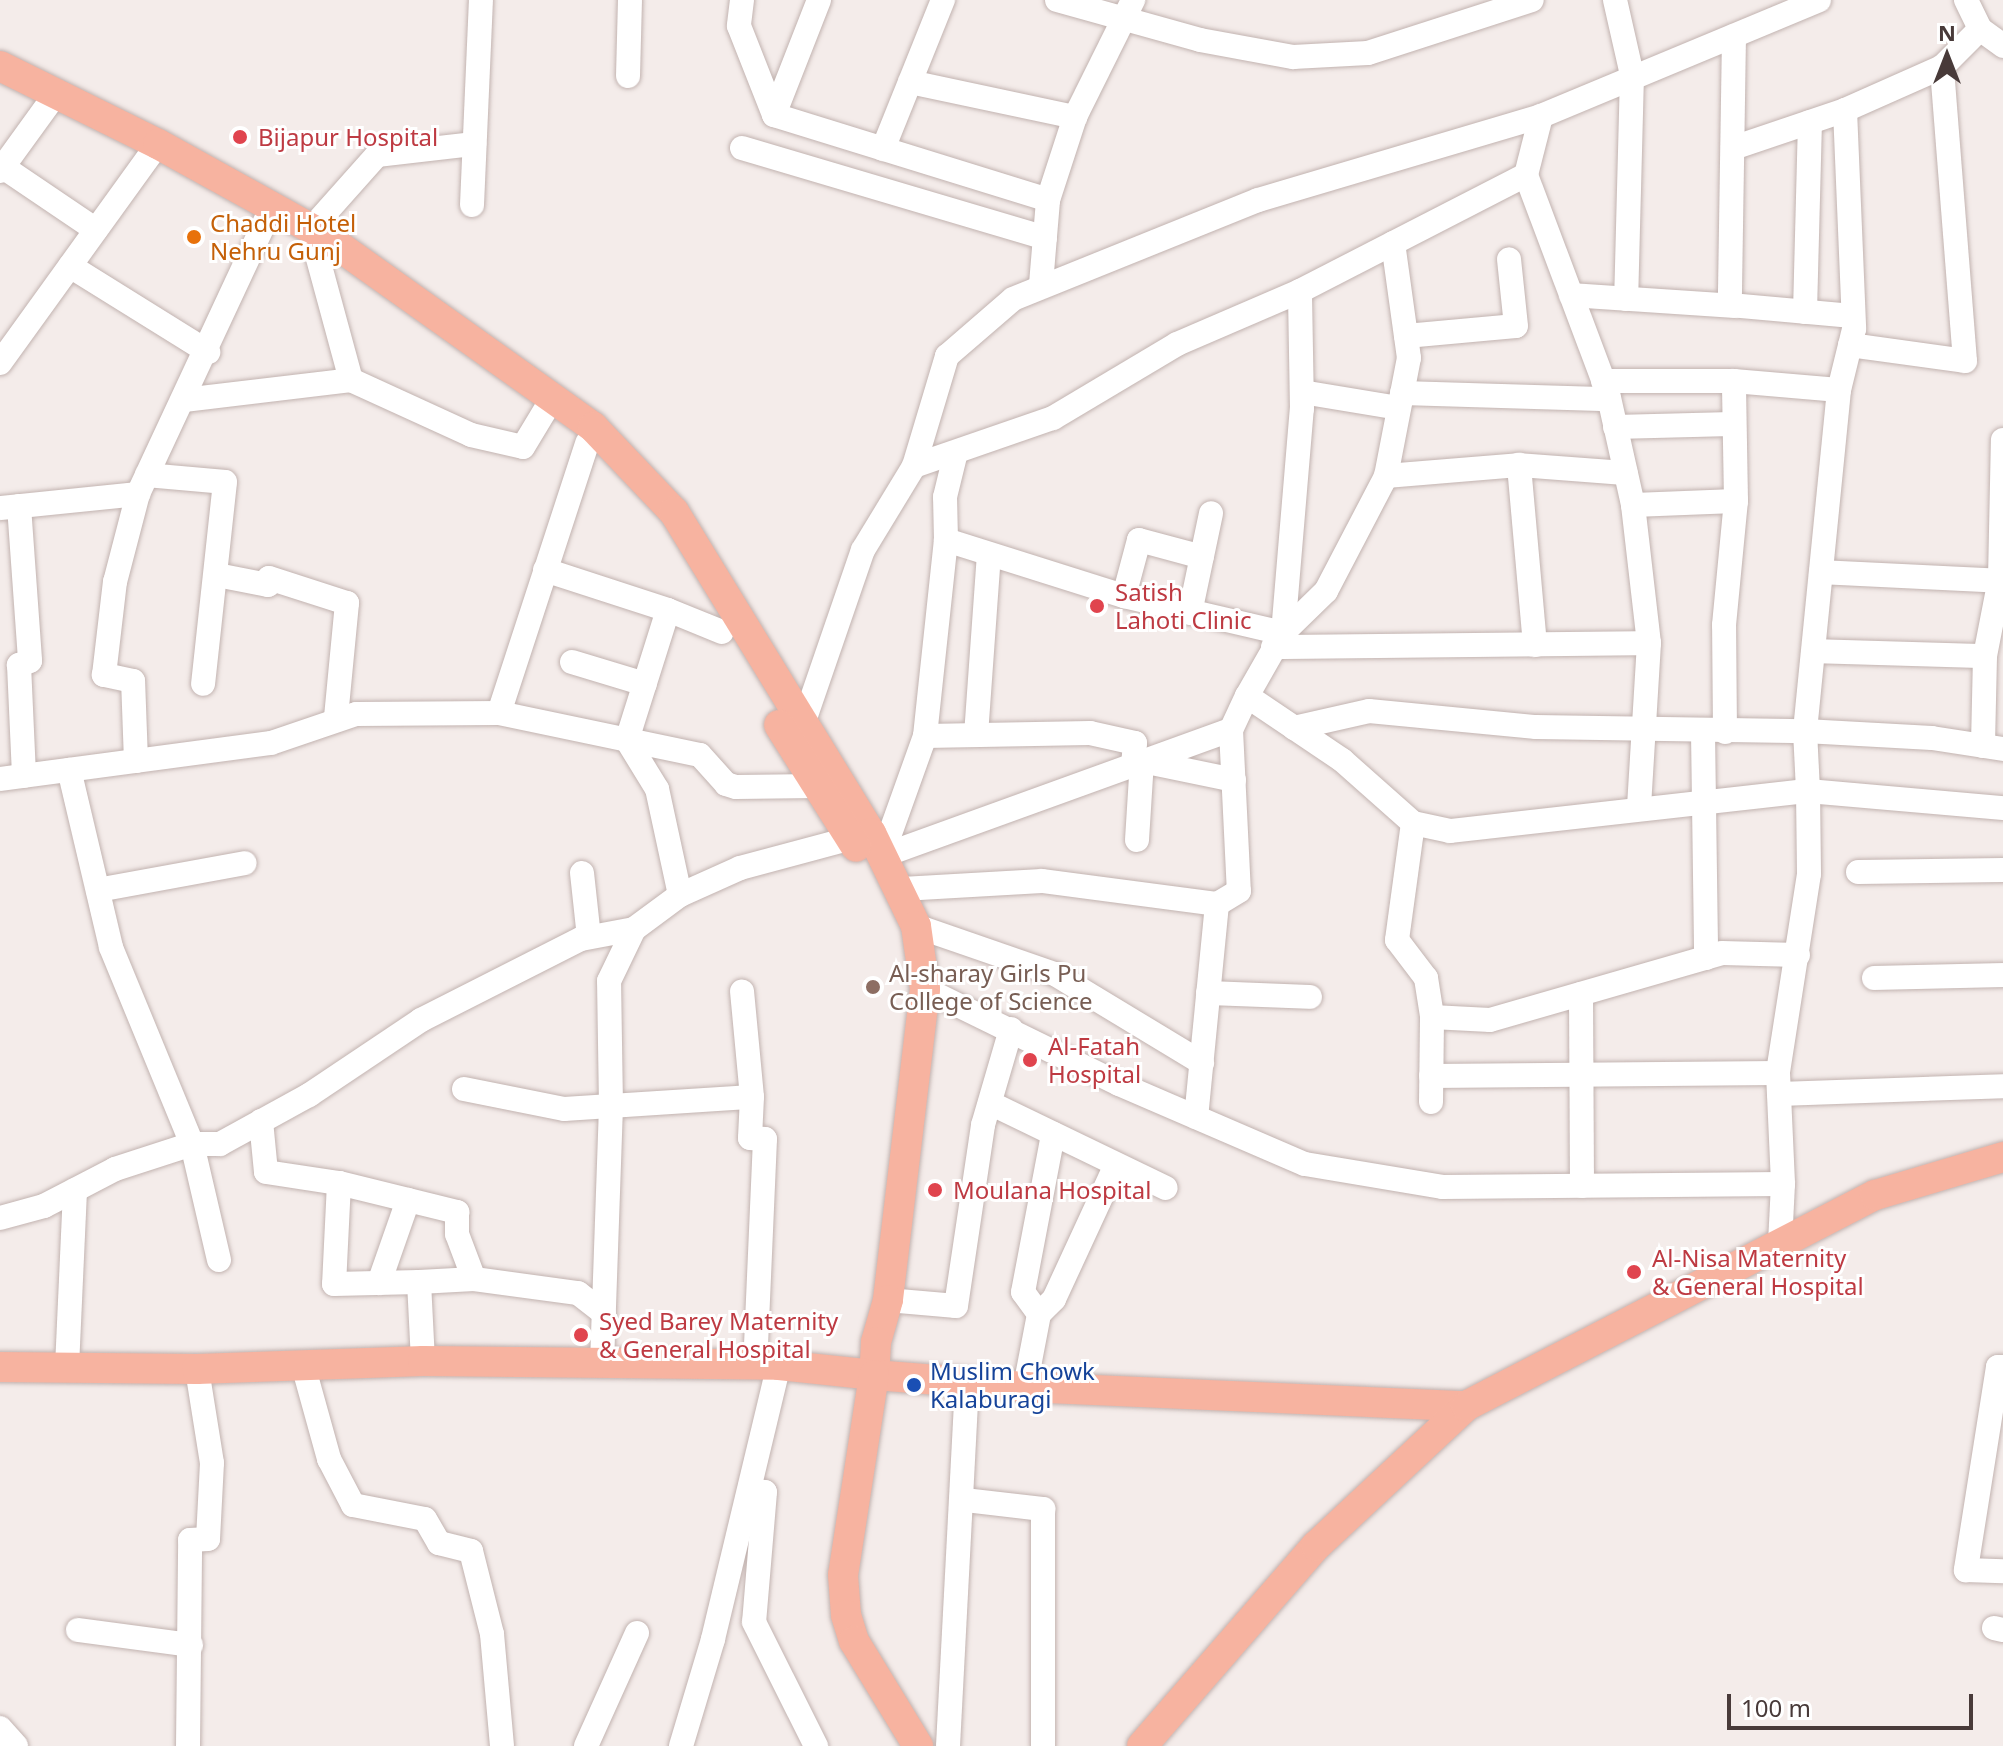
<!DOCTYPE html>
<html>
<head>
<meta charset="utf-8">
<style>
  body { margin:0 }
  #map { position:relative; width:2003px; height:1746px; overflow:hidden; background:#f4ecea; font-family:"Noto Sans",sans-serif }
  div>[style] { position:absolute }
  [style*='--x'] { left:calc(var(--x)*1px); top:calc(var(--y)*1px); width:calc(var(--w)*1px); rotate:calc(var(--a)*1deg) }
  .roads { filter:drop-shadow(0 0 2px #c2b3b0) drop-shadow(0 0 2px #c2b3b0) }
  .minor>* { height:24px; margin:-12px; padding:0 12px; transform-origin:12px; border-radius:12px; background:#fff }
  .major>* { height:30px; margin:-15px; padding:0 15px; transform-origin:15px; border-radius:15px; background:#f7b3a0 }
  .dots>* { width:22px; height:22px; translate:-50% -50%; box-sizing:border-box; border:4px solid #fff; border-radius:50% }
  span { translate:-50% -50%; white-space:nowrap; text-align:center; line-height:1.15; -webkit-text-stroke:6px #fff; paint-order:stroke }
  .health-label { font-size:24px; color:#be3a42 }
  .left { translate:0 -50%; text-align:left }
  .food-label { font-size:24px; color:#c56008 }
  .education-label { font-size:24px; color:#785e54 }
  .transit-label { font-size:24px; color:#164399 }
  .north { position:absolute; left:1907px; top:16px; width:80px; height:80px; -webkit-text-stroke:6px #fff; paint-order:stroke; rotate:0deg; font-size:22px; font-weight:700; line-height:32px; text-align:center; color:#483a39 }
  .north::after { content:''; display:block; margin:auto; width:28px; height:36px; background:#483a39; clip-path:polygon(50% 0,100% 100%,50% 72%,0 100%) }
  .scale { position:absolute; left:1727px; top:1694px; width:246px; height:36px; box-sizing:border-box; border:4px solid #483a39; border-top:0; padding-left:10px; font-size:24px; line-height:28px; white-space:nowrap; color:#483a39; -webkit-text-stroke:6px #fff; paint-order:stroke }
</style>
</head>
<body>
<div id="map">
  <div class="roads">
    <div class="minor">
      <i style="--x:742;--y:0;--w:26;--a:97"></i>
      <i style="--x:739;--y:26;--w:96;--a:68.5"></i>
      <i style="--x:819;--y:0;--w:123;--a:111.4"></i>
      <i style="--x:774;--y:115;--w:287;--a:17.2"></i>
      <i style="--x:1057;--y:0;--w:148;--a:15.6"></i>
      <i style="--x:1200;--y:40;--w:95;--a:10.4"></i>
      <i style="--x:1293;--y:57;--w:75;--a:-3.1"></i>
      <i style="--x:1368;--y:53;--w:172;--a:-17.9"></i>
      <i style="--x:1615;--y:0;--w:77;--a:77.2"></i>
      <i style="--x:1632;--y:75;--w:224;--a:91.5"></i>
      <i style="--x:1966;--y:0;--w:32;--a:64"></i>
      <i style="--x:1980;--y:29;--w:54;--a:135"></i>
      <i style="--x:1942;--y:67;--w:106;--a:156.1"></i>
      <i style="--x:1845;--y:110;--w:219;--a:87.6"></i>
      <i style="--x:1854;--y:329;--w:63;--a:103.8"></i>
      <i style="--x:1839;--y:390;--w:343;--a:95.7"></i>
      <i style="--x:1805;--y:731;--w:127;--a:3.2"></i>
      <i style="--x:1932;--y:738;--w:72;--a:8.8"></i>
      <i style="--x:1980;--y:29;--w:29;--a:36"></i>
      <i style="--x:1734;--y:36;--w:269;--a:90.9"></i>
      <i style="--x:1730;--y:305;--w:123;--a:5.1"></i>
      <i style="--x:628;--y:76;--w:76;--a:-88.5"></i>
      <i style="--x:910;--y:82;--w:169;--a:12"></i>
      <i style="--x:742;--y:148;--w:316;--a:16.5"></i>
      <i style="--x:1733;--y:148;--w:118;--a:-18.7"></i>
      <i style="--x:883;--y:149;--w:161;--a:-68.1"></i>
      <i style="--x:3;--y:167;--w:112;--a:34.1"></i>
      <i style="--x:0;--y:171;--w:94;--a:-54.1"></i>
      <i style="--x:1526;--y:175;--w:233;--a:69.4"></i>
      <i style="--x:1608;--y:393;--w:115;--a:77.4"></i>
      <i style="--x:1633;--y:505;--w:139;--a:83.4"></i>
      <i style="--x:1649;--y:643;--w:165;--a:93.5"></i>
      <i style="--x:472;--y:205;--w:205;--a:-87.5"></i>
      <i style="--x:312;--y:228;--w:98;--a:-48.3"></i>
      <i style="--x:377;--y:155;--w:98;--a:-6.5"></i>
      <i style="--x:70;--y:266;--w:163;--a:31.9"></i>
      <i style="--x:1041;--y:284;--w:84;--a:-85.2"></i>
      <i style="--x:1048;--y:200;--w:87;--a:-72"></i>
      <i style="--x:1075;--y:117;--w:131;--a:-63.6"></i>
      <i style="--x:1571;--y:295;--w:164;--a:3.8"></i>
      <i style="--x:1805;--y:312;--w:190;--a:-88.5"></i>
      <i style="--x:1406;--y:336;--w:110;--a:-5.2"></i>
      <i style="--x:1516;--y:326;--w:67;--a:-96"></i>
      <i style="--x:1850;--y:345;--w:116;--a:7.9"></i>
      <i style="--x:1965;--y:361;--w:295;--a:-94.5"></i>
      <i style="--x:0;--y:363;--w:270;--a:-54.2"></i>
      <i style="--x:351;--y:380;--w:132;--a:24.6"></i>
      <i style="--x:471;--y:435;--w:53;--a:13"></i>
      <i style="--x:523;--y:447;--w:56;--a:-58.9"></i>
      <i style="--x:1603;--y:381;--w:131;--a:0"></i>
      <i style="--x:1302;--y:392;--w:98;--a:9.4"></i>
      <i style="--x:1402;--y:393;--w:207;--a:1.7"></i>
      <i style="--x:184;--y:400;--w:168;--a:-6.8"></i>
      <i style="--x:351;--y:380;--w:134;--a:-105.2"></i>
      <i style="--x:1615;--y:427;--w:117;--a:-1.5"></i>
      <i style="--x:914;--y:466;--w:115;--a:-73.3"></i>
      <i style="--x:947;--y:356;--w:87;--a:-40.8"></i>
      <i style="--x:1013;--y:299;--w:264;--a:-22"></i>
      <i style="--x:1258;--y:200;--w:295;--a:-16.5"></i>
      <i style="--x:147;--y:475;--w:78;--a:5.1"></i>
      <i style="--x:225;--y:482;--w:203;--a:96.2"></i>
      <i style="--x:1386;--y:476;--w:133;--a:-4.7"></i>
      <i style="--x:1633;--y:505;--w:103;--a:-2.2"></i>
      <i style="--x:1736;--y:501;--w:120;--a:-91"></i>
      <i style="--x:1734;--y:381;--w:105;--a:4.9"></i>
      <i style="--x:19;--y:506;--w:155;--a:85.9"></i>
      <i style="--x:30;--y:661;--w:12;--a:160"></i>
      <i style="--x:19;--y:665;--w:111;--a:87.4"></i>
      <i style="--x:0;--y:508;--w:139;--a:-5.8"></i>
      <i style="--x:138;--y:494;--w:303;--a:-65"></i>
      <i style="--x:946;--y:540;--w:187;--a:17.5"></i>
      <i style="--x:1124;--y:596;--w:163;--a:13.1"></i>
      <i style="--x:1283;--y:633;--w:60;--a:-44.3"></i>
      <i style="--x:1326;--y:591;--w:130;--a:-62.4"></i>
      <i style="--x:1386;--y:476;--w:120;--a:-79"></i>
      <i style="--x:1409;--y:358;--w:116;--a:-97.9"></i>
      <i style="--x:545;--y:570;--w:129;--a:18"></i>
      <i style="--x:1821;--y:572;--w:182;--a:2.8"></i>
      <i style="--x:217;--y:575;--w:52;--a:11.1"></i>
      <i style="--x:268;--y:585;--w:7;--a:-82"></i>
      <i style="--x:269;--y:578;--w:82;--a:17.8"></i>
      <i style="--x:347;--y:603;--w:116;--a:95.5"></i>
      <i style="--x:1124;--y:596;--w:58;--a:-75"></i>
      <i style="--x:1139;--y:540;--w:65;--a:15.1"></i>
      <i style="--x:1190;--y:613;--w:102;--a:-78.1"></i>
      <i style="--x:1535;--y:645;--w:181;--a:-95.1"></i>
      <i style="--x:1519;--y:465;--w:107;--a:4.3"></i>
      <i style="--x:1273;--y:647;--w:376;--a:-0.6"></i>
      <i style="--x:1814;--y:651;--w:171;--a:1.7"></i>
      <i style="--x:1985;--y:656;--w:90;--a:91.3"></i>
      <i style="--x:1985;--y:656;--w:78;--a:-79"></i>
      <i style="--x:2000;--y:579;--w:139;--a:-88.8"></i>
      <i style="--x:572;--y:662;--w:76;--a:16.8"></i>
      <i style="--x:1247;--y:696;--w:73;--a:-60.3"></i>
      <i style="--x:1283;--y:633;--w:225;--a:-85.2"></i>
      <i style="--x:1302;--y:409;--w:118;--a:-91"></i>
      <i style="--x:499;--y:713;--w:284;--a:-71.9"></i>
      <i style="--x:803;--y:724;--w:184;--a:-71"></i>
      <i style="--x:863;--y:550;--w:98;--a:-58.7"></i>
      <i style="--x:914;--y:466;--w:147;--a:-19.1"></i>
      <i style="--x:1053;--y:418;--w:144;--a:-30.8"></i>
      <i style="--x:1177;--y:344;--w:134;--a:-23.3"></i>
      <i style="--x:1300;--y:291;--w:254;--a:-27.2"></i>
      <i style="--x:1526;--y:175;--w:61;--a:-75.7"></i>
      <i style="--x:1541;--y:116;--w:301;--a:-22.6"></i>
      <i style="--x:1294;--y:728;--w:77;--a:-12.8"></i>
      <i style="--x:1369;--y:711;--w:168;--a:5.5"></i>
      <i style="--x:1536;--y:727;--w:269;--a:0.9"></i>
      <i style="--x:1805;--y:731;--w:60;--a:87.1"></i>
      <i style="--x:1808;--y:791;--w:196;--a:5"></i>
      <i style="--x:1231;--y:730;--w:38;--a:-65"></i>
      <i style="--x:1247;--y:696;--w:115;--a:34"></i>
      <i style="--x:1342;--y:760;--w:95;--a:41.6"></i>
      <i style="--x:1413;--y:823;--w:38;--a:12"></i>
      <i style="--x:1450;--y:831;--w:360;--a:-6.4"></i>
      <i style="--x:1808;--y:791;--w:83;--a:89.3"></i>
      <i style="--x:1809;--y:874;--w:201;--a:98.9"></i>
      <i style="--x:1778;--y:1073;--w:111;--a:87.4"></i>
      <i style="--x:1703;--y:732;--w:226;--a:89.2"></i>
      <i style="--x:1725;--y:732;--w:107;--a:-90.5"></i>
      <i style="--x:1724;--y:625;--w:125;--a:-84.5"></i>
      <i style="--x:976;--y:735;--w:180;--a:-85.9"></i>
      <i style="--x:925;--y:736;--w:197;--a:-83.9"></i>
      <i style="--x:946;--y:540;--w:43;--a:-91.3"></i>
      <i style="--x:945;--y:497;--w:46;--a:-76.3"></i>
      <i style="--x:136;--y:761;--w:80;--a:-92.1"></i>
      <i style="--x:133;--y:681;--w:30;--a:-168"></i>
      <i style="--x:104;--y:675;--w:94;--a:-83.3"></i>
      <i style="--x:115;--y:582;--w:91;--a:-75.4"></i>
      <i style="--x:0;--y:779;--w:273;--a:-7.6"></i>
      <i style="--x:271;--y:743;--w:90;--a:-18.8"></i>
      <i style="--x:356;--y:714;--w:143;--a:-0.4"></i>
      <i style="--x:499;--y:713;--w:205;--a:11.8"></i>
      <i style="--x:700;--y:755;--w:39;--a:48"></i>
      <i style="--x:726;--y:784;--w:10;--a:17"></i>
      <i style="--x:736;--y:787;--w:81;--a:-0.7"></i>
      <i style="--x:1413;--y:823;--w:118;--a:97.8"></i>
      <i style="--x:1397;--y:940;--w:48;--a:52.7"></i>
      <i style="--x:1426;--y:978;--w:39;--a:81"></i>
      <i style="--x:1432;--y:1017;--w:58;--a:3"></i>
      <i style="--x:1490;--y:1020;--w:241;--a:-16.1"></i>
      <i style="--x:1722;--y:953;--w:76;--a:1.5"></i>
      <i style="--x:1137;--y:840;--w:79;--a:-86.4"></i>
      <i style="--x:1142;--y:761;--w:94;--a:11.7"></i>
      <i style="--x:882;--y:856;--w:371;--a:-19.9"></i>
      <i style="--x:1231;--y:730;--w:161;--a:87.2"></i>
      <i style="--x:1239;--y:891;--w:26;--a:149"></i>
      <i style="--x:1217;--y:904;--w:214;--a:95.6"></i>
      <i style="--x:882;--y:856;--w:127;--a:-70.3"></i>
      <i style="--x:925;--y:736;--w:165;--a:-1"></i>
      <i style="--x:1090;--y:733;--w:46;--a:12.5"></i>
      <i style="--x:1135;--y:743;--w:21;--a:95"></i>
      <i style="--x:1858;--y:872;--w:145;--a:-0.8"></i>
      <i style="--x:582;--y:873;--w:64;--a:83.8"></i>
      <i style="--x:902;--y:889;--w:140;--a:-3.3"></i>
      <i style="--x:1042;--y:881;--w:177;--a:7.5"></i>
      <i style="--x:98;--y:890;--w:149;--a:-10.4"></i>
      <i style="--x:680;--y:895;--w:66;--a:-24.2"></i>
      <i style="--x:740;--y:868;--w:131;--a:-15"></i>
      <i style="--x:916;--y:926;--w:147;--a:19.1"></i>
      <i style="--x:1055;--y:974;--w:172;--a:31.2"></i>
      <i style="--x:1874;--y:978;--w:129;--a:-1.3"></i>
      <i style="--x:925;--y:989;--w:216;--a:26.1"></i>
      <i style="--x:1119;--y:1084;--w:202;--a:23.3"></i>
      <i style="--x:1305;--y:1164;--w:139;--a:9.5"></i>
      <i style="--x:1442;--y:1187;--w:341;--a:-0.5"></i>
      <i style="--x:1783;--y:1184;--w:59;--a:92.9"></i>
      <i style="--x:1208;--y:993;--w:102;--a:2.2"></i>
      <i style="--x:1581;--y:994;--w:192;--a:89.7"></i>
      <i style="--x:1431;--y:1076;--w:347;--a:-0.5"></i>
      <i style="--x:464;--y:1089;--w:102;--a:11.3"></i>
      <i style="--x:564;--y:1109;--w:188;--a:-3.7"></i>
      <i style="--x:752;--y:1097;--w:106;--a:-95.4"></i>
      <i style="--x:1779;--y:1094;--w:224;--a:-2"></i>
      <i style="--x:752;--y:1097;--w:41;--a:92.8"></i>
      <i style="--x:750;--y:1138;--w:15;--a:4"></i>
      <i style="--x:765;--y:1139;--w:226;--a:92.5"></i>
      <i style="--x:1431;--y:1102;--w:85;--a:-89.3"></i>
      <i style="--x:990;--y:1103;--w:195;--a:25.8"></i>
      <i style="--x:261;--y:1121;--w:51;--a:84.4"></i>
      <i style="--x:266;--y:1172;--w:74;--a:8.6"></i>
      <i style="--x:339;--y:1183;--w:122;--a:13.8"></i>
      <i style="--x:457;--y:1212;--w:22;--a:90"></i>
      <i style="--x:457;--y:1234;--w:48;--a:69.3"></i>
      <i style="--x:474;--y:1279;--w:55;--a:176.9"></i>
      <i style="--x:419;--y:1282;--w:79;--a:87.1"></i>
      <i style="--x:339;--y:1183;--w:101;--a:92.8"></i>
      <i style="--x:334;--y:1284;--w:85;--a:-1.3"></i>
      <i style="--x:0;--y:1218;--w:46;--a:-15.3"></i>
      <i style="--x:44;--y:1206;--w:80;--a:-27.5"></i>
      <i style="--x:115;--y:1169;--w:81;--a:-18"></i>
      <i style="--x:192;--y:1144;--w:213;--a:-112.4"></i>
      <i style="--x:111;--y:947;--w:182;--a:-103.3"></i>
      <i style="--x:219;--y:1260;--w:119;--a:-103.1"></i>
      <i style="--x:192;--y:1144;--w:28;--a:0"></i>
      <i style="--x:220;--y:1144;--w:102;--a:-28.8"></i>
      <i style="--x:309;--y:1095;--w:135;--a:-33.8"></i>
      <i style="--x:421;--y:1020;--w:179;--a:-26.9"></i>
      <i style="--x:581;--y:939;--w:54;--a:-10.7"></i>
      <i style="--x:634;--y:929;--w:57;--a:-36.5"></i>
      <i style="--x:680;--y:895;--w:108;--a:-102.2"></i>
      <i style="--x:657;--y:789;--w:57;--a:-121.5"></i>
      <i style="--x:627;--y:740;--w:136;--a:-72.5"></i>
      <i style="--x:668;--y:610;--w:58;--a:22.2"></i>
      <i style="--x:474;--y:1279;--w:105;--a:7.7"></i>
      <i style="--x:578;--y:1293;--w:33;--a:38"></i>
      <i style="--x:379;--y:1283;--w:88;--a:-70.7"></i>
      <i style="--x:888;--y:1300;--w:68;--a:5"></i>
      <i style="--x:956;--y:1306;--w:183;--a:-81.5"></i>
      <i style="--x:983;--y:1125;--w:100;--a:-73.7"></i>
      <i style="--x:1039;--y:1314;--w:27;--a:-126"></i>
      <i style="--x:1023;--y:1292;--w:161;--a:-79.2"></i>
      <i style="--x:602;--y:1364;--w:258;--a:-88"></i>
      <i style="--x:611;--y:1106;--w:125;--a:-90.9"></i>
      <i style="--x:609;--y:981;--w:58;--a:-64.3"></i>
      <i style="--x:303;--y:1365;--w:98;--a:74.5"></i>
      <i style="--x:329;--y:1459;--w:52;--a:62.4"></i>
      <i style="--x:353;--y:1505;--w:73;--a:11"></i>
      <i style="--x:425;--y:1519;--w:28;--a:60"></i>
      <i style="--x:439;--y:1543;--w:33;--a:14"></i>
      <i style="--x:471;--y:1551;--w:86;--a:75.8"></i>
      <i style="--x:492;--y:1634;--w:112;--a:84.9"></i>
      <i style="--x:67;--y:1367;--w:177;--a:-87.4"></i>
      <i style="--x:2003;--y:1367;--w:5;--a:180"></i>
      <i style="--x:1998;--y:1367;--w:206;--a:99"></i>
      <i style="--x:1966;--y:1570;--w:37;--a:2"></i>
      <i style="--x:1025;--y:1387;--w:74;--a:-79.1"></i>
      <i style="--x:1039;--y:1314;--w:21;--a:-45"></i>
      <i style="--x:1054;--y:1299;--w:148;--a:-65.2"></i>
      <i style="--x:750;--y:1490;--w:15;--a:8"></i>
      <i style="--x:765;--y:1492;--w:130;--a:94.8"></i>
      <i style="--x:754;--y:1622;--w:139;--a:63.4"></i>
      <i style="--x:965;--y:1500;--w:79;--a:6.6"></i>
      <i style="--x:1043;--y:1509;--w:237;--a:90"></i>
      <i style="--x:1994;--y:1628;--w:9;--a:13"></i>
      <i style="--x:78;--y:1630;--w:114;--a:7.6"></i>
      <i style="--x:0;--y:1728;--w:24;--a:48"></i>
      <i style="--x:188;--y:1746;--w:206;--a:-89.4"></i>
      <i style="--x:190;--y:1540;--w:18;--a:-3"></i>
      <i style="--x:208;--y:1539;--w:76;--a:-87"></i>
      <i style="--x:212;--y:1463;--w:95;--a:-99.1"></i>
      <i style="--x:586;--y:1746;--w:124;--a:-65.7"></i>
      <i style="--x:681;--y:1746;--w:112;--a:-73.3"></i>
      <i style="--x:713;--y:1639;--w:282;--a:-76.5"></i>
      <i style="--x:948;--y:1746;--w:362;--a:-87"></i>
    </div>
    <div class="major">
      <i style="--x:0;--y:66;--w:176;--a:26.3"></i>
      <i style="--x:158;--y:144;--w:188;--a:28.9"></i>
      <i style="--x:323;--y:235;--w:331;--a:35.4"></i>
      <i style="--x:593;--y:427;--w:117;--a:46.4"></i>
      <i style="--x:674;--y:512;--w:377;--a:58.5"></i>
      <i style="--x:871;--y:833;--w:103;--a:64.2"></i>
      <i style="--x:916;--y:926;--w:64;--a:81.9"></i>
      <i style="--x:925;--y:989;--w:313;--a:96.8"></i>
      <i style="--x:888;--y:1300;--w:44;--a:105.9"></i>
      <i style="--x:876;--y:1342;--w:33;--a:93"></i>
      <i style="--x:874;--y:1375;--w:151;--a:4.5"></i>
      <i style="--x:1025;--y:1387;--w:441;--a:2.5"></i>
      <i style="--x:779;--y:725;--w:144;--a:57.7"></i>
      <i style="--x:0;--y:1367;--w:197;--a:0.6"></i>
      <i style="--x:197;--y:1369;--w:226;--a:-2"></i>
      <i style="--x:423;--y:1361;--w:356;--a:0.6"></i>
      <i style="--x:779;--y:1365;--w:96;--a:6"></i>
      <i style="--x:874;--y:1375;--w:202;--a:98.8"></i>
      <i style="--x:843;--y:1575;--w:40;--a:85.7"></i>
      <i style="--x:846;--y:1615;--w:27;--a:73"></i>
      <i style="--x:854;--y:1641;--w:123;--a:58.6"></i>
      <i style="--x:1142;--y:1746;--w:265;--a:-49"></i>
      <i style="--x:1316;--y:1546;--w:205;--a:-43"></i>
      <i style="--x:1466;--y:1406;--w:460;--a:-27.3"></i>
      <i style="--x:1875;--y:1195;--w:134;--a:-16.5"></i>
    </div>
  </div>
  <div class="dots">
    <i style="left:240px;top:137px;background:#e0444e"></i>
    <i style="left:194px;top:237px;background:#e8710a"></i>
    <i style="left:1097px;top:606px;background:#e0444e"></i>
    <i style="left:873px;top:987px;background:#8d6e63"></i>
    <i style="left:1030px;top:1060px;background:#e0444e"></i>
    <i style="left:935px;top:1190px;background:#e0444e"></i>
    <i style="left:1634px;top:1272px;background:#e0444e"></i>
    <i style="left:581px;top:1335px;background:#e0444e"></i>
    <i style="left:914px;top:1385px;background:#1a4fb4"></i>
  </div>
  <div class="health-label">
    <span class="left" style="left:258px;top:137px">Bijapur Hospital</span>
    <span class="left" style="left:1115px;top:606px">Satish<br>Lahoti Clinic</span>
    <span class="left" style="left:1048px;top:1060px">Al-Fatah<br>Hospital</span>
    <span class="left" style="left:953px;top:1190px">Moulana Hospital</span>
    <span class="left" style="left:1652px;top:1272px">Al-Nisa Maternity<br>&amp; General Hospital</span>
    <span class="left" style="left:599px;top:1335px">Syed Barey Maternity<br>&amp; General Hospital</span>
  </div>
  <div class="food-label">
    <span class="left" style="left:210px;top:237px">Chaddi Hotel<br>Nehru Gunj</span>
  </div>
  <div class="education-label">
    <span class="left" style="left:889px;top:987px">Al-sharay Girls Pu<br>College of Science</span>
  </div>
  <div class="transit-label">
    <span class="left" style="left:930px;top:1385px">Muslim Chowk<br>Kalaburagi</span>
  </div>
  <div class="north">N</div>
  <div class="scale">100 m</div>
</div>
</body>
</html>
